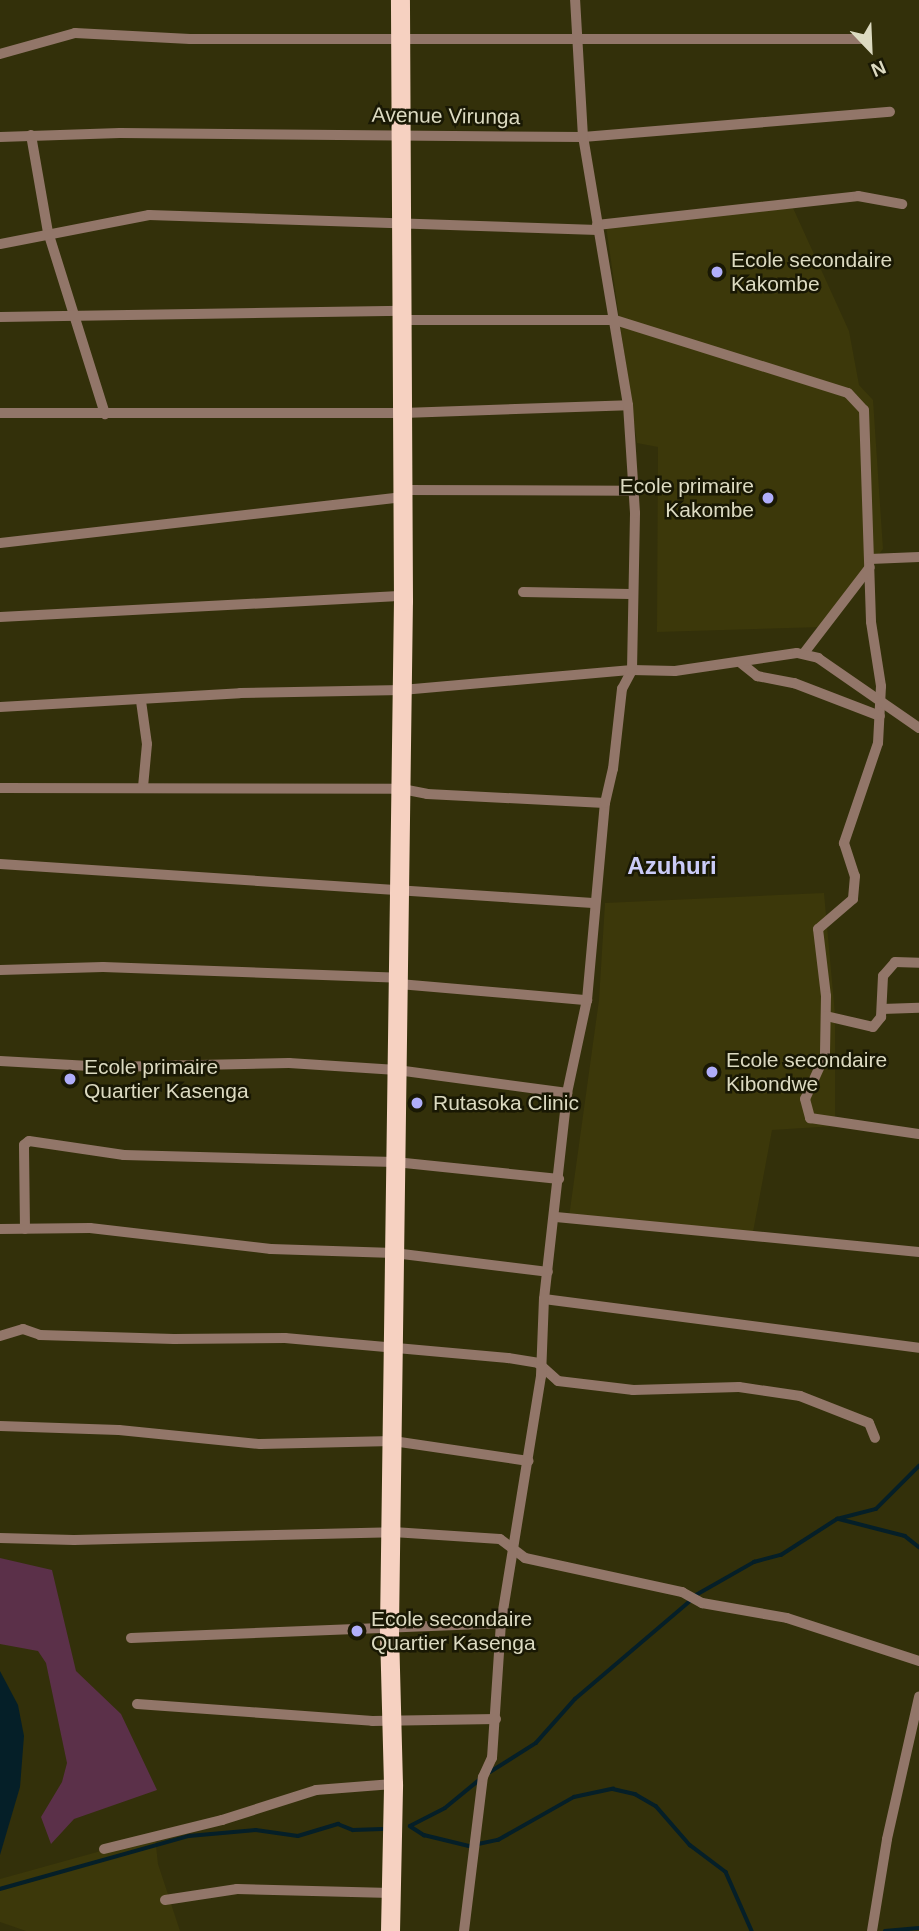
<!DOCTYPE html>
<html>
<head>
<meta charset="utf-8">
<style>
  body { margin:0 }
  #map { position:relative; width:919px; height:1931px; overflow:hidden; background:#33300a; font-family:Helvetica,sans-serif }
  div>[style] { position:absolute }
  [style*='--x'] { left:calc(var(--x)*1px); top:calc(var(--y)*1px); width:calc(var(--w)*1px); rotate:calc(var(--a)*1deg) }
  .built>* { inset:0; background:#3c380a }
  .green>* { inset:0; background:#5b3049 }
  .water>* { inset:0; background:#051f28 }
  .stream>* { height:3.5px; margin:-1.75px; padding:0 1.75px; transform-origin:1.75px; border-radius:1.75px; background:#051f28 }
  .minor>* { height:10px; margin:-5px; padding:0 5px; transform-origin:5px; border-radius:5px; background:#927669 }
  .trunk>* { height:19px; margin:-9.5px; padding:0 9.5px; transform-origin:9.5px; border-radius:9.5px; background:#f6d1c1 }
  .dots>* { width:19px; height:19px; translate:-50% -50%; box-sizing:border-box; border:4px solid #191804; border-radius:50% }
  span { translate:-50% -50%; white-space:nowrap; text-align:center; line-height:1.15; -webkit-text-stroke:5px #191804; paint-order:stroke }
  .street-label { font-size:21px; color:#dcdac1 }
  .poi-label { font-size:21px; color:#dcdac1 }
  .left { translate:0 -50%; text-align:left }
  .right { translate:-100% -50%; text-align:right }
  .quarter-label { font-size:24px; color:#cbcbf7; font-weight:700 }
  .north { position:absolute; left:835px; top:14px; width:70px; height:70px; -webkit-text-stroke:5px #191804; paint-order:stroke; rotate:157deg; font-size:19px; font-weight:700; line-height:28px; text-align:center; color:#dcdac1 }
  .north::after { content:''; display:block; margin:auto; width:24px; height:32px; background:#dcdac1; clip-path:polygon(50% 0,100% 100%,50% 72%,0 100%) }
</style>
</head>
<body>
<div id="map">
  <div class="built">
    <i style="clip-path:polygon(793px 208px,849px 331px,859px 385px,873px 400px,883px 549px,823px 627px,657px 632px,658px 447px,637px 443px,606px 226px)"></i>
    <i style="clip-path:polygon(824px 893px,835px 1014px,835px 1126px,772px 1130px,753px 1232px,569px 1217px,599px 1000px,605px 903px)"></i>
    <i style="clip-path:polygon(155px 1836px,158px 1864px,180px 1931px,26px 1931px,0 1922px,0 1879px)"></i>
  </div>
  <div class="green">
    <i style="clip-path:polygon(0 1558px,52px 1570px,76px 1671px,121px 1714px,157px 1790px,74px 1819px,51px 1844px,41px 1817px,62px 1782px,67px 1763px,46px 1663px,38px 1651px,0 1644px)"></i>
  </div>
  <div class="water">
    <i style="clip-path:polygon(0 1671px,18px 1705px,24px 1736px,20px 1787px,0 1855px)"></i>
  </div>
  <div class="stream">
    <i style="--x:839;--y:1519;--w:68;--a:14.4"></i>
    <i style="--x:905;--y:1536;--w:18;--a:38"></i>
    <i style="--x:696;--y:1595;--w:67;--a:-29.6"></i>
    <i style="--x:754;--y:1562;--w:28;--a:-15"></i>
    <i style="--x:781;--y:1555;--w:67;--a:-32.7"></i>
    <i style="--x:837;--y:1519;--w:40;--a:-14.4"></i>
    <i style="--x:876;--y:1509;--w:61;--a:-45"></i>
    <i style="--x:490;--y:1772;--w:54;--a:-32.2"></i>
    <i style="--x:536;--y:1743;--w:59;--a:-48.4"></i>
    <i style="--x:575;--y:1699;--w:151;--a:-40.4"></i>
    <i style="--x:410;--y:1826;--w:39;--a:-27"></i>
    <i style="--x:445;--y:1808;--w:43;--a:-39.3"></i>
    <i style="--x:410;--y:1826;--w:17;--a:33"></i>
    <i style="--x:424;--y:1835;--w:46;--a:13.7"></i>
    <i style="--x:469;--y:1846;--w:30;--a:-12"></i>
    <i style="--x:498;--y:1840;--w:87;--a:-29.5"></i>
    <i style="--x:574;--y:1797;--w:40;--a:-12"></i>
    <i style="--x:613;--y:1789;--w:23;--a:13"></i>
    <i style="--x:635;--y:1794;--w:24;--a:30"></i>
    <i style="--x:656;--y:1806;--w:52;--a:48.9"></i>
    <i style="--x:690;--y:1845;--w:45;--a:36.9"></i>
    <i style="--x:726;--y:1872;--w:64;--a:66.2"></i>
    <i style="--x:0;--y:1889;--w:196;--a:-15.7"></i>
    <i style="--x:189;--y:1836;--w:67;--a:-5.1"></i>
    <i style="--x:256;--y:1830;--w:42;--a:8.1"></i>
    <i style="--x:298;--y:1836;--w:42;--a:-16.7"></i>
    <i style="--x:338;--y:1824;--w:16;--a:22"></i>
    <i style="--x:353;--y:1830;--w:29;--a:-2"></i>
    <i style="--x:885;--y:1931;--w:34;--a:-5"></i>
  </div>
  <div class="minor">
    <i style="--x:0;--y:54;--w:78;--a:-15.6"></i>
    <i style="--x:75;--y:33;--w:115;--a:3"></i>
    <i style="--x:190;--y:39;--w:677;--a:0"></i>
    <i style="--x:31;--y:135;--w:98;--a:80.1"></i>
    <i style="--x:48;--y:232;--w:191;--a:72.6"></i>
    <i style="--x:0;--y:137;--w:120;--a:-1.9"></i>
    <i style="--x:120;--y:133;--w:463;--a:0.5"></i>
    <i style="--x:583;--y:137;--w:308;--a:-4.7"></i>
    <i style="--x:597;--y:225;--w:263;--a:-6.3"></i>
    <i style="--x:858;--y:196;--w:45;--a:10.3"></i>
    <i style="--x:0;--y:244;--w:152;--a:-11"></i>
    <i style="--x:149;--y:215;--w:449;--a:1.9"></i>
    <i style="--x:0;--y:317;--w:404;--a:-0.9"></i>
    <i style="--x:403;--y:320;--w:212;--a:0"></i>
    <i style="--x:615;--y:320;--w:244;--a:17.4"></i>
    <i style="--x:848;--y:393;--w:23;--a:47"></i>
    <i style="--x:864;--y:410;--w:212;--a:88.1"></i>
    <i style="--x:871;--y:622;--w:65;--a:81.1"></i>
    <i style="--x:881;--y:686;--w:57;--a:93"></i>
    <i style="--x:878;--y:743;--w:106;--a:108.8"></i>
    <i style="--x:844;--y:843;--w:35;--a:72"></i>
    <i style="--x:855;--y:876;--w:23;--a:95"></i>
    <i style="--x:853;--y:899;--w:46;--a:139.4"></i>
    <i style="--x:818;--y:929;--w:67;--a:83.2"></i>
    <i style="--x:826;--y:996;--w:59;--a:91"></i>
    <i style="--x:825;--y:1055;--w:48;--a:114.4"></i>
    <i style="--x:805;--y:1099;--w:20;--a:75"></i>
    <i style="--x:810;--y:1118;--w:110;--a:8.4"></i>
    <i style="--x:0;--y:413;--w:403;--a:0"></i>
    <i style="--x:403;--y:413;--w:225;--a:-2"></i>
    <i style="--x:403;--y:490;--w:231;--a:0.2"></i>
    <i style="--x:0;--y:543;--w:406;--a:-6.5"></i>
    <i style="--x:870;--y:559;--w:49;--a:-2.3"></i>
    <i style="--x:523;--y:592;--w:107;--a:1.1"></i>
    <i style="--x:0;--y:617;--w:404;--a:-3"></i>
    <i style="--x:804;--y:653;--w:108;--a:-52.5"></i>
    <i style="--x:741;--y:663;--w:21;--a:39"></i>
    <i style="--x:757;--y:676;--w:38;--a:11"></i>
    <i style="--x:794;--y:683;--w:92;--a:21"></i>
    <i style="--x:141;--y:701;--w:43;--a:82.1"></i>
    <i style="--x:147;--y:744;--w:43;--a:95.3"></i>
    <i style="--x:0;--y:707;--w:240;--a:-3.3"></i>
    <i style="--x:240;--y:693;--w:162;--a:-1.1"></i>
    <i style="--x:402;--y:690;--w:231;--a:-5"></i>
    <i style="--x:632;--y:670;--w:43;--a:1.3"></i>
    <i style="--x:675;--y:671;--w:123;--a:-8.4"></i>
    <i style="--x:797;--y:653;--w:22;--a:13"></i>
    <i style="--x:818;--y:658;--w:123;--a:34.7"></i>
    <i style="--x:0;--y:788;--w:402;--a:0.1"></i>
    <i style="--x:402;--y:789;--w:25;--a:11"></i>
    <i style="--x:427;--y:794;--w:178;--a:2.9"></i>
    <i style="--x:0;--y:864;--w:594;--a:3.76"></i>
    <i style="--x:0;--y:970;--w:103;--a:-1.7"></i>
    <i style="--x:103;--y:967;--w:296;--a:2.1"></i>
    <i style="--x:399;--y:984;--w:189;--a:4.9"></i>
    <i style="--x:882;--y:1009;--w:37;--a:-2"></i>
    <i style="--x:826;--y:1016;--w:48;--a:13.2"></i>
    <i style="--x:873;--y:1027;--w:13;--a:-51"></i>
    <i style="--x:881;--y:1017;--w:41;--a:-87.2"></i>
    <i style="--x:883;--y:976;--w:18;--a:-49"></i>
    <i style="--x:895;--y:962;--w:24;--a:2"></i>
    <i style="--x:0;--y:1061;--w:108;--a:3.2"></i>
    <i style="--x:108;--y:1067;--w:181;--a:-1.3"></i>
    <i style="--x:289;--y:1063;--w:108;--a:3.7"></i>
    <i style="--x:397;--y:1070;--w:172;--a:7.7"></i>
    <i style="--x:556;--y:1217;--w:365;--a:5.5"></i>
    <i style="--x:0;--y:1229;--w:90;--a:-0.6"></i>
    <i style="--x:90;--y:1228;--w:182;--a:6.6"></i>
    <i style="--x:271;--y:1249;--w:123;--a:1.9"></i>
    <i style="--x:394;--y:1253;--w:155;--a:7"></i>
    <i style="--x:25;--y:1229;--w:84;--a:-90.7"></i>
    <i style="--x:24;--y:1145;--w:6;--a:-39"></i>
    <i style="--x:29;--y:1141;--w:96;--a:8.4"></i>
    <i style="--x:124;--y:1155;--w:271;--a:1.5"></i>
    <i style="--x:395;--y:1162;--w:165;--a:5.9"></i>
    <i style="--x:544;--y:1299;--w:378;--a:7.4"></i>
    <i style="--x:0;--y:1336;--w:24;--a:-17"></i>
    <i style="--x:23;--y:1329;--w:18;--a:19"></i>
    <i style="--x:40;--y:1335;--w:134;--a:1.7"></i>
    <i style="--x:174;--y:1339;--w:111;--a:-0.5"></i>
    <i style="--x:285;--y:1338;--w:224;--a:5.1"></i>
    <i style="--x:508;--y:1358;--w:30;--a:9"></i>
    <i style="--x:538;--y:1363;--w:27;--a:42"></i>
    <i style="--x:558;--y:1381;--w:76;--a:6.8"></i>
    <i style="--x:633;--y:1390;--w:106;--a:-1.6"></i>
    <i style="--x:739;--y:1387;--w:62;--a:8.4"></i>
    <i style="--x:800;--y:1396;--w:74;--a:21.4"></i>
    <i style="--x:869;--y:1423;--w:16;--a:68"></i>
    <i style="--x:0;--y:1426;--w:119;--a:1.9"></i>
    <i style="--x:119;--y:1430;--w:142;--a:5.7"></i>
    <i style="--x:260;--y:1444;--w:133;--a:-1.3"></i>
    <i style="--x:393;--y:1441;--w:137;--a:8.4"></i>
    <i style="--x:0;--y:1538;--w:74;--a:1.5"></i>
    <i style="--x:74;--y:1540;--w:319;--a:-1.4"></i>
    <i style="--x:393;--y:1532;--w:107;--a:3.7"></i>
    <i style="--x:500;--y:1539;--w:31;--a:37"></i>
    <i style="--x:525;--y:1558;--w:161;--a:12.2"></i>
    <i style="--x:682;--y:1592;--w:23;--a:29"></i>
    <i style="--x:702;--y:1603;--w:86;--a:10"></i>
    <i style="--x:787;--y:1618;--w:139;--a:18"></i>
    <i style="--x:131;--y:1638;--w:370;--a:-2.3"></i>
    <i style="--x:137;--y:1704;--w:236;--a:4.1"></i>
    <i style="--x:372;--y:1721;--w:124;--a:-0.9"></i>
    <i style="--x:104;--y:1849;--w:122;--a:-13.8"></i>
    <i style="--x:222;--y:1820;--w:99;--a:-17.7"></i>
    <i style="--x:316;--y:1790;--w:77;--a:-4.5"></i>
    <i style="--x:165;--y:1900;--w:73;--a:-8.7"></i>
    <i style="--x:237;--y:1889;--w:154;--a:1.5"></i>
    <i style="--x:464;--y:1931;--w:155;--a:-83"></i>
    <i style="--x:483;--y:1777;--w:21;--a:-65"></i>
    <i style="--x:492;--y:1758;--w:135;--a:-86.2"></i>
    <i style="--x:501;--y:1623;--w:250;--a:-80.8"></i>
    <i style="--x:541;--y:1376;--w:77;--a:-87.8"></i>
    <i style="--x:544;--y:1299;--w:207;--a:-83.6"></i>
    <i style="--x:567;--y:1093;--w:95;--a:-77.9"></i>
    <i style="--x:587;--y:1000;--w:198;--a:-84.8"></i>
    <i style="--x:605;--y:803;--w:35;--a:-77"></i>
    <i style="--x:613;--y:769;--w:81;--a:-83.6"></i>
    <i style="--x:622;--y:689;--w:21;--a:-62"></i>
    <i style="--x:632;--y:670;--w:157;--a:-88.9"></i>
    <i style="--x:635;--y:513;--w:108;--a:-93.7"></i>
    <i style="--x:628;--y:405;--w:272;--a:-99.5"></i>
    <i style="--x:583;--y:137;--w:137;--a:-93.3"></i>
    <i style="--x:872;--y:1931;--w:93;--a:-80.7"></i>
    <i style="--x:887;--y:1839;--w:146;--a:-77.3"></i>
  </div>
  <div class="trunk">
    <i style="--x:390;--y:1931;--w:147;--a:-88.8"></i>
    <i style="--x:393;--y:1784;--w:157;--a:-91.5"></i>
    <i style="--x:389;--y:1627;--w:1026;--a:-89.22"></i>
    <i style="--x:403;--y:601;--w:601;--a:-90.29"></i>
  </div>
  <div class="dots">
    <i style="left:717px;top:272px;background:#b0aefa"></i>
    <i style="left:768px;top:498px;background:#b0aefa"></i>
    <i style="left:712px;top:1072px;background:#b0aefa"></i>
    <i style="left:70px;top:1079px;background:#b0aefa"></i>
    <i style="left:417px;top:1103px;background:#b0aefa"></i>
    <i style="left:357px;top:1631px;background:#b0aefa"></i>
  </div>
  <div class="street-label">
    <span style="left:446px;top:116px;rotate:1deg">Avenue Virunga</span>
  </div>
  <div class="poi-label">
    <span class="left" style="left:731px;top:272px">Ecole secondaire<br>Kakombe</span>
    <span class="right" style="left:754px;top:498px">Ecole primaire<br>Kakombe</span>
    <span class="left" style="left:726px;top:1072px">Ecole secondaire<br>Kibondwe</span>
    <span class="left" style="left:84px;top:1079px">Ecole primaire<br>Quartier Kasenga</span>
    <span class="left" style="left:433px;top:1103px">Rutasoka Clinic</span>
    <span class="left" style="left:371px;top:1631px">Ecole secondaire<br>Quartier Kasenga</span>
  </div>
  <div class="quarter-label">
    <span style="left:672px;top:866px">Azuhuri</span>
  </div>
  <div class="north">N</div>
</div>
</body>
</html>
